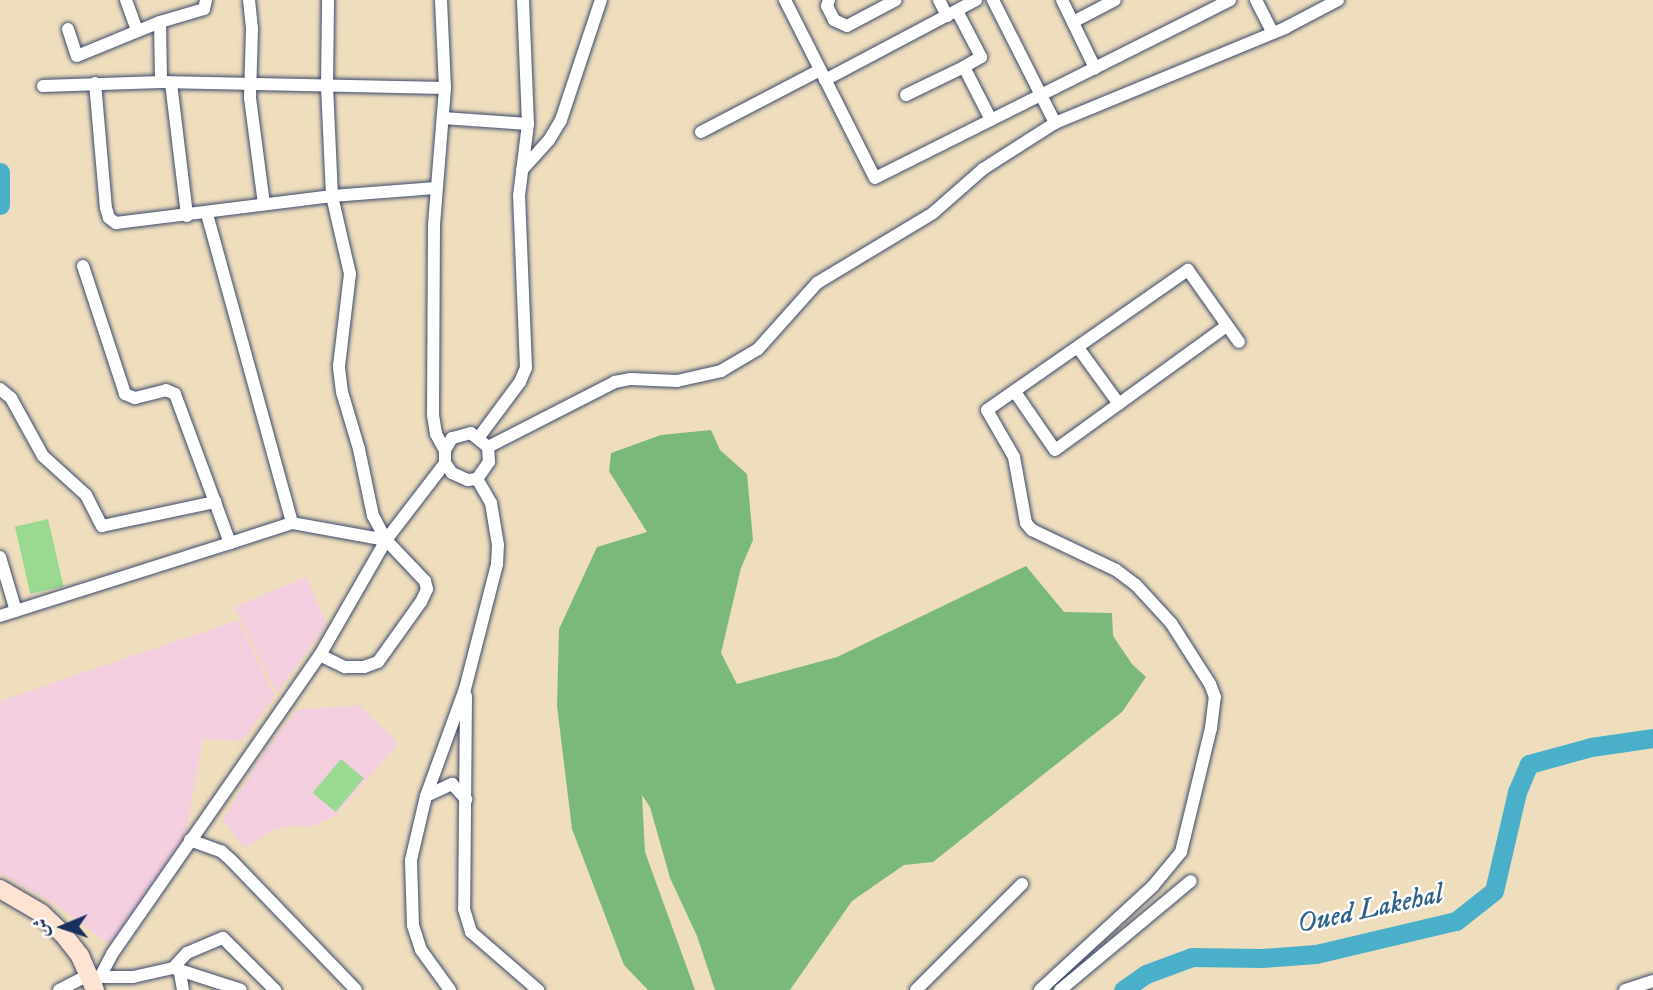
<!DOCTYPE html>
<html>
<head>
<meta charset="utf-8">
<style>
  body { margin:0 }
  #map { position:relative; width:1653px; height:990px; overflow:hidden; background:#efdebd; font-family:"IM FELL DW Pica",Amiri,serif }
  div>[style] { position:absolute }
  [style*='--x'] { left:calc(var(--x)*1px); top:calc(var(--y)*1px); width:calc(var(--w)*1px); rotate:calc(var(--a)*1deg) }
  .built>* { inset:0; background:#f3cfdf }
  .green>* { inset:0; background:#9ad990; transform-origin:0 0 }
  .forest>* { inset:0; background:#7bb97a }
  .river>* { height:19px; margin:-9.5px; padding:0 9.5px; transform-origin:9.5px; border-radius:9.5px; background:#4aafc9 }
  .roads { filter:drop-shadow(0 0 2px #3b496c) drop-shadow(0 0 2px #3b496c) }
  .minor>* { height:12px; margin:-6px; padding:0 6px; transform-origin:6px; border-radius:6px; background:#fff }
  .secondary>* { height:18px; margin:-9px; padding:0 9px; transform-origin:9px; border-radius:9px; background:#fee3d2 }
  span { translate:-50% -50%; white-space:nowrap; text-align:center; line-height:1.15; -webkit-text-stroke:5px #fff; paint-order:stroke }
  .water-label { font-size:28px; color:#2e6289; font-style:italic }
  .north { position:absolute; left:28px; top:892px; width:70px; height:70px; -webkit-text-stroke:5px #fff; paint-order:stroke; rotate:268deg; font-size:19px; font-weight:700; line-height:28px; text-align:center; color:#1b2f5e }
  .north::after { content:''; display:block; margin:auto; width:24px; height:32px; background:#1b2f5e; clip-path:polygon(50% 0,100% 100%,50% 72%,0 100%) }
</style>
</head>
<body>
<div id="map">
  <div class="built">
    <i style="clip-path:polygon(306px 577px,327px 625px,277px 693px,234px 607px)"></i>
    <i style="clip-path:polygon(238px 620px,275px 696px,242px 741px,203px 739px,186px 833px,118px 938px,106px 943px,58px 906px,0 873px,0 701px)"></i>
    <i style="clip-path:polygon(359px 705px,399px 743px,335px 816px,308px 828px,296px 825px,273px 830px,245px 848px,222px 820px,258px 762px,296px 710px)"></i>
  </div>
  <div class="green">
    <i style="left:48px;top:519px;width:69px;height:34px;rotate:77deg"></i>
    <i style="left:341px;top:759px;width:30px;height:44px;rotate:40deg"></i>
  </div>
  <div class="forest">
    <i style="clip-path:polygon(711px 430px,720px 450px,747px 474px,753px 540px,741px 568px,721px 653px,737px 684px,837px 657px,1026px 566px,1064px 612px,1112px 613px,1113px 636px,1132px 664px,1146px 677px,1122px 712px,933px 862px,904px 865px,852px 901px,790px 990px,715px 990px,697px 936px,670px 878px,650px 807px,642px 795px,645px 852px,695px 990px,648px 990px,624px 965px,572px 829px,557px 706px,559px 629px,597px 547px,647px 532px,609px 471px,611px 453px,661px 435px)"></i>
  </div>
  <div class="river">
    <i style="--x:0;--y:172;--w:33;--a:90"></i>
    <i style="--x:1123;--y:990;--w:28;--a:-35"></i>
    <i style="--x:1146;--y:974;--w:49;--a:-20.3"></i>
    <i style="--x:1192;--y:957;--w:70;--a:0.8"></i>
    <i style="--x:1262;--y:958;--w:54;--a:-4.2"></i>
    <i style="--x:1316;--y:954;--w:144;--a:-13.3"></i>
    <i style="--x:1456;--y:921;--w:48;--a:-38.3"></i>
    <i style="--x:1494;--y:891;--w:102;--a:-76.9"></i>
    <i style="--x:1517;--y:792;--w:30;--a:-67"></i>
    <i style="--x:1529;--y:764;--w:64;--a:-15.3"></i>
    <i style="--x:1591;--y:747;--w:63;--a:-8.3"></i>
  </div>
  <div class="roads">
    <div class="minor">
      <i style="--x:126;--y:0;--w:33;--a:70"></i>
      <i style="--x:249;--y:0;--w:29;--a:84"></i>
      <i style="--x:252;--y:29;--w:69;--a:91.7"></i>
      <i style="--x:250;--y:98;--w:107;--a:82.5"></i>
      <i style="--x:441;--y:0;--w:88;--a:87.4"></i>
      <i style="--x:445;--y:88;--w:137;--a:94.6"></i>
      <i style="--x:434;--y:225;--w:190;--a:90.3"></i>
      <i style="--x:433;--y:415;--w:19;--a:81"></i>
      <i style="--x:436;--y:434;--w:18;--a:61"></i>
      <i style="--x:445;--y:450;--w:13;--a:90"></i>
      <i style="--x:445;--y:463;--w:12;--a:55"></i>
      <i style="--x:452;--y:473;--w:17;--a:24"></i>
      <i style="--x:468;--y:480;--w:9;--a:-6"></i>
      <i style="--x:477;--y:479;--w:21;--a:-55"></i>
      <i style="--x:489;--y:462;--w:15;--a:-94"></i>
      <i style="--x:488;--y:447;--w:22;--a:-141"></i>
      <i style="--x:471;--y:433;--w:20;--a:165"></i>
      <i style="--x:452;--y:438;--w:14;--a:120"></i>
      <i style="--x:785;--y:0;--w:199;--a:63.2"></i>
      <i style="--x:875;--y:178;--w:397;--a:-26.6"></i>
      <i style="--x:829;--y:0;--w:6;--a:108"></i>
      <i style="--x:827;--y:6;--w:16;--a:63"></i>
      <i style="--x:834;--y:20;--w:14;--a:25"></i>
      <i style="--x:847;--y:26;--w:55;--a:-28"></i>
      <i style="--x:939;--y:0;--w:18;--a:63"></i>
      <i style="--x:993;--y:0;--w:138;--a:63.2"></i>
      <i style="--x:1062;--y:0;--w:76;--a:64.1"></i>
      <i style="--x:1256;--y:0;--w:37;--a:63"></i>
      <i style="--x:957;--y:11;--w:52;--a:62.4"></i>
      <i style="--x:981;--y:57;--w:20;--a:150"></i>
      <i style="--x:160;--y:22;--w:60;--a:89"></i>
      <i style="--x:1073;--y:22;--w:47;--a:-27.6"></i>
      <i style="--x:68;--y:29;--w:28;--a:72"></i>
      <i style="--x:77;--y:56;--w:90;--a:-22.3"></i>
      <i style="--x:160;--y:22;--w:46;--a:-16.5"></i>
      <i style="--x:204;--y:9;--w:9;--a:-77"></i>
      <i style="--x:825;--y:80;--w:171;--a:-27.9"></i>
      <i style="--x:95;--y:83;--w:125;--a:85"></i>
      <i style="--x:106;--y:208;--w:10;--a:73"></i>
      <i style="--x:109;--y:218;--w:9;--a:36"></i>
      <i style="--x:116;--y:223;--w:218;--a:-7.1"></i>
      <i style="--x:332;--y:196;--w:104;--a:-4.4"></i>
      <i style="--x:171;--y:83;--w:134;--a:83.1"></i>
      <i style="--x:43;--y:86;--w:118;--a:-1.9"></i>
      <i style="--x:161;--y:82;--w:284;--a:1.2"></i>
      <i style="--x:906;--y:95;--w:64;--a:-25.8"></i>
      <i style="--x:964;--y:67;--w:59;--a:63"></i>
      <i style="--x:443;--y:118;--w:85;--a:4"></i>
      <i style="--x:701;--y:132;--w:134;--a:-27.5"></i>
      <i style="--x:522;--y:170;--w:40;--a:-48"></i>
      <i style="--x:549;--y:140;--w:23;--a:-59"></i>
      <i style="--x:561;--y:120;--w:126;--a:-71.6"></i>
      <i style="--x:207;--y:214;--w:320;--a:74.6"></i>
      <i style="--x:83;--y:266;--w:135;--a:71.8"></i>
      <i style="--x:125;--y:394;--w:11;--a:22"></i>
      <i style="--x:135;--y:398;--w:32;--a:-14"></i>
      <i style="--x:166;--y:390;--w:10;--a:24"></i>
      <i style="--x:175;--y:394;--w:115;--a:69.7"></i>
      <i style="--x:1079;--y:349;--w:68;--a:54"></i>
      <i style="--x:0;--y:389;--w:14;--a:39"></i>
      <i style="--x:11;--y:398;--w:66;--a:61.1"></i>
      <i style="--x:43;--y:456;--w:58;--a:42.2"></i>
      <i style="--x:86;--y:495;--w:35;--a:63"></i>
      <i style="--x:102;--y:526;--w:116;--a:-12"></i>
      <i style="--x:215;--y:502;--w:44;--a:69.9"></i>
      <i style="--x:230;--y:543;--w:241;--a:162.4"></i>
      <i style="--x:1015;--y:392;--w:70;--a:55.4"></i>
      <i style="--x:1055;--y:450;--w:211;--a:-35.9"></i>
      <i style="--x:479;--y:437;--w:69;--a:-53.3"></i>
      <i style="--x:520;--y:382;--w:15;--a:-67"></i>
      <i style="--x:526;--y:368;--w:172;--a:-92.3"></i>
      <i style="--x:519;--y:196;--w:73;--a:-82.9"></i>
      <i style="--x:528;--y:124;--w:124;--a:-92.3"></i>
      <i style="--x:488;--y:447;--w:143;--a:-27.1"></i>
      <i style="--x:615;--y:382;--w:16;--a:-11"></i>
      <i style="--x:631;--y:379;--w:46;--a:2.5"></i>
      <i style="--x:677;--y:381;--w:45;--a:-12.8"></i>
      <i style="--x:721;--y:371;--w:43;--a:-30.7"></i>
      <i style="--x:758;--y:349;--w:89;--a:-48.2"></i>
      <i style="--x:817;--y:283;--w:135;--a:-31.1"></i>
      <i style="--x:933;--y:213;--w:67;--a:-41.3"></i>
      <i style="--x:983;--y:169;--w:85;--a:-32.6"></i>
      <i style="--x:1055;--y:123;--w:249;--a:-22.4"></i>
      <i style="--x:1285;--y:28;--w:60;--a:-27.8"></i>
      <i style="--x:386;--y:540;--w:97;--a:-52.5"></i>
      <i style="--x:0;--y:557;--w:56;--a:73.5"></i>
      <i style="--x:320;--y:655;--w:28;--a:26"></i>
      <i style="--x:345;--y:667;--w:19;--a:0"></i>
      <i style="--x:364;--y:667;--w:15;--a:-20"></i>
      <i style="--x:378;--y:662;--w:74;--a:-54.4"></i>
      <i style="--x:421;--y:602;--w:14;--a:-65"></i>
      <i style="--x:427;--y:589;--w:8;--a:-104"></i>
      <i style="--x:425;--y:581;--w:57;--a:-133.6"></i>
      <i style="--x:386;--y:540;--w:27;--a:-118"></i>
      <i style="--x:373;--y:516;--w:68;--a:-101.8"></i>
      <i style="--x:359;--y:449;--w:59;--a:-106.6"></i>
      <i style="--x:342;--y:392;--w:26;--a:-97"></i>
      <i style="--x:339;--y:366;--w:93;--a:-83.2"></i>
      <i style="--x:350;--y:274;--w:80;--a:-103"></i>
      <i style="--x:332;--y:196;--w:110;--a:-92.6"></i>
      <i style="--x:327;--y:86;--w:86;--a:-89.3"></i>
      <i style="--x:466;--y:696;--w:213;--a:90.5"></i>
      <i style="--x:464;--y:909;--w:24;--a:73"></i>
      <i style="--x:471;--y:932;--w:89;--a:40.9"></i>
      <i style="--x:426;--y:796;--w:29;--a:-25"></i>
      <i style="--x:452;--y:784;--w:21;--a:47"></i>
      <i style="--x:190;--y:840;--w:33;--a:20"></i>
      <i style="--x:221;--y:851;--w:13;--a:42"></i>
      <i style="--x:231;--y:860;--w:180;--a:46.1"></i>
      <i style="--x:173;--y:968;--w:21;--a:-47"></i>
      <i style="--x:187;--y:953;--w:39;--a:-23"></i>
      <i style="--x:223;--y:938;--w:74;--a:45"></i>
      <i style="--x:180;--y:973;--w:17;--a:80"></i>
      <i style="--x:100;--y:977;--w:33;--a:0"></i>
      <i style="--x:133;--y:977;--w:41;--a:-12.7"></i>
      <i style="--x:173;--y:968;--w:71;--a:17.9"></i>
      <i style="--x:92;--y:980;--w:9;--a:-21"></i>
      <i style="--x:100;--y:977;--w:26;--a:-62"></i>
      <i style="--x:112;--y:954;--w:364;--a:-55.2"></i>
      <i style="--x:320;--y:655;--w:133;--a:-60.1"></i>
      <i style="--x:386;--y:540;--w:96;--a:-169.7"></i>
      <i style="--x:292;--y:523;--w:65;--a:162.1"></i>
      <i style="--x:59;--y:990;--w:35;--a:-27"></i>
      <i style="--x:450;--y:990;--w:49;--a:-125.9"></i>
      <i style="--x:421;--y:950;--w:26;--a:-108"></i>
      <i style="--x:413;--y:925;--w:65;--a:-91.8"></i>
      <i style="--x:411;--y:860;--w:66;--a:-76.8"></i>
      <i style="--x:426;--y:796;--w:114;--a:-70"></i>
      <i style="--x:465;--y:689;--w:129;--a:-75.6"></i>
      <i style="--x:497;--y:564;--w:19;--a:-87"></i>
      <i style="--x:498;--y:545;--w:43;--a:-99.5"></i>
      <i style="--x:491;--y:503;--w:28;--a:-120"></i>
      <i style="--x:916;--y:990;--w:150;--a:-45"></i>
      <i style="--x:1040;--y:990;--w:154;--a:-42.6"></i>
      <i style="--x:1153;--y:886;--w:44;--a:-50.5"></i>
      <i style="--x:1181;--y:852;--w:128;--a:-76.4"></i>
      <i style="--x:1211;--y:728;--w:31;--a:-83"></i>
      <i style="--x:1215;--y:697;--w:14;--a:-111"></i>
      <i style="--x:1210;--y:684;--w:72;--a:-122.6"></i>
      <i style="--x:1171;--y:623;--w:52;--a:-132.6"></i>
      <i style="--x:1136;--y:585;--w:25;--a:-143"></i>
      <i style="--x:1116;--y:570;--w:93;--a:-154.5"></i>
      <i style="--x:1032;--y:530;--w:9;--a:-131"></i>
      <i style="--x:1026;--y:523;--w:67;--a:-100.3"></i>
      <i style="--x:1014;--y:457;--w:54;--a:-119.9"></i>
      <i style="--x:987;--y:410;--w:245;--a:-34.9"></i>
      <i style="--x:1188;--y:270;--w:88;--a:54.7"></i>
      <i style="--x:1060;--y:990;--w:170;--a:-39.8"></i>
      <i style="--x:1625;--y:990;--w:29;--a:-18"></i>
    </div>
    <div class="secondary">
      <i style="--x:0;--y:889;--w:48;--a:30.3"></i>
      <i style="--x:41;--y:913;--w:30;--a:44"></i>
      <i style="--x:63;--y:934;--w:28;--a:52"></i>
      <i style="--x:80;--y:956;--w:37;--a:66"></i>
    </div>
  </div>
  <div class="water-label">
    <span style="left:1370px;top:909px;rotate:-12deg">Oued Lakehal</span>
  </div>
  <div class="north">ش</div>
</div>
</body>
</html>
